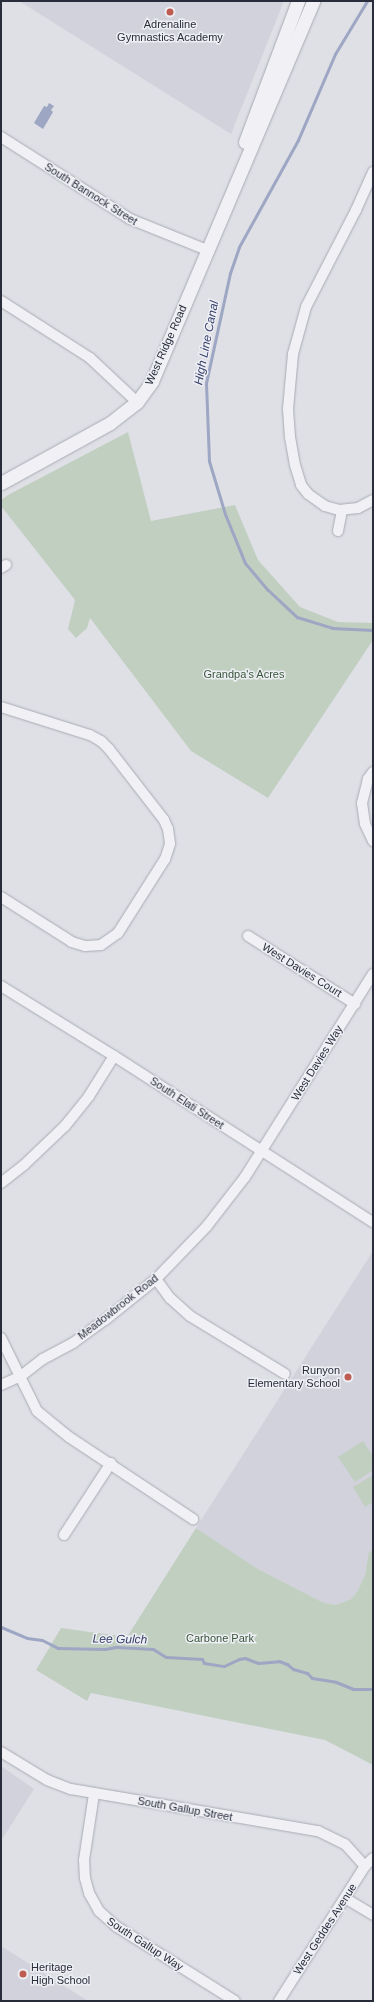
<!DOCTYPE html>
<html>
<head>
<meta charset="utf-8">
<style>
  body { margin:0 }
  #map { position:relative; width:374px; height:2002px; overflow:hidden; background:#dfe0e6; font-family:Helvetica,sans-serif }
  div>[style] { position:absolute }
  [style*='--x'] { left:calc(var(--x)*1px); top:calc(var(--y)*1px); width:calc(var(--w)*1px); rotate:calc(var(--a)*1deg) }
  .built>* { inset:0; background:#d1d2db }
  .green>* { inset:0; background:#c1cfc1 }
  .water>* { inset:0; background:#9da6c3 }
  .stream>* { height:3px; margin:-1.5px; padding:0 1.5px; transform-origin:1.5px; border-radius:1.5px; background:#9da6c3 }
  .roads { filter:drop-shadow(0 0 1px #a8aab3) drop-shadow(0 0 1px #a8aab3) }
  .minor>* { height:10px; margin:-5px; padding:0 5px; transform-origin:5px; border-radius:5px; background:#f1f1f5 }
  .tertiary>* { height:13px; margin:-6.5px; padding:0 6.5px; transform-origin:6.5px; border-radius:6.5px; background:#f1f1f5 }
  .dots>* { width:11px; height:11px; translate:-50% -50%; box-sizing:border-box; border:2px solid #eeeff4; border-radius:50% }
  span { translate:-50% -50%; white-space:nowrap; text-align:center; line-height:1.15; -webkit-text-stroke:3px #eeeff4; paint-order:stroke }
  .poi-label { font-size:11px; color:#292c3b }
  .right { translate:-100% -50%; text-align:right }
  .left { translate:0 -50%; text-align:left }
  .street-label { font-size:11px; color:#292c3b }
  .park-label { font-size:11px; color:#38563a }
  .water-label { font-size:12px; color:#38426b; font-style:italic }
  .frame { position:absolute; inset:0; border:2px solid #292c3b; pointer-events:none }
</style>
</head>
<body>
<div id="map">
  <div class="built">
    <i style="clip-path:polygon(19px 1px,284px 1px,231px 134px)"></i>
    <i style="clip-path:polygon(373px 1251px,373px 1550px,370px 1552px,365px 1575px,357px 1592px,351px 1599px,336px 1605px,324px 1603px,258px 1569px,196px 1528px)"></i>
    <i style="clip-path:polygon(1px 1766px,34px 1789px,1px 1841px)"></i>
    <i style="clip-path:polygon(1px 1946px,88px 2001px,1px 2001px)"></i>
  </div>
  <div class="green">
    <i style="clip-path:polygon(128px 432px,151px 521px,235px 505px,258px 560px,300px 607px,338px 622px,373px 623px,373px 640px,268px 798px,191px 751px,90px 618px,87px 628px,76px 638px,68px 629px,75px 600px,1px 506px,1px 500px,8px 495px)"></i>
    <i style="clip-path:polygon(363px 1441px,373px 1456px,373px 1470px,355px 1482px,338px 1457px)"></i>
    <i style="clip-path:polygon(373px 1475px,373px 1502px,365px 1507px,353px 1487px)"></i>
    <i style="clip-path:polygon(196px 1528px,258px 1569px,324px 1603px,336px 1605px,351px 1599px,357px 1592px,365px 1575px,369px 1552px,373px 1550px,373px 1765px,325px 1740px,91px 1693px,87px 1701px,36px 1670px,61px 1628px,127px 1637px)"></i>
  </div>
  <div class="water">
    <i style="clip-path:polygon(49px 103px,54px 106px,51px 110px,53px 112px,43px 129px,34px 123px,44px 106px,47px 107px)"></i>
  </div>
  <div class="stream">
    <i style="--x:367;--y:1;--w:62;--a:121.1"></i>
    <i style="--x:335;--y:54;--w:94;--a:113.3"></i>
    <i style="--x:298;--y:140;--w:122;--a:118.9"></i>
    <i style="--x:239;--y:247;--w:28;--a:109"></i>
    <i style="--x:230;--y:273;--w:113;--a:102.3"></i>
    <i style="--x:206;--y:383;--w:78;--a:87.8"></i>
    <i style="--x:209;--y:461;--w:55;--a:73.2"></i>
    <i style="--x:225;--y:514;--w:53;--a:67.8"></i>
    <i style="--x:245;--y:563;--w:35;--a:50"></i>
    <i style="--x:268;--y:590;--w:40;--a:43"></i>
    <i style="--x:297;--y:617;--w:37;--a:17"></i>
    <i style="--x:332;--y:628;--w:41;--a:2.8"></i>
    <i style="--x:1;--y:1627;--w:28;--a:23"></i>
    <i style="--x:27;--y:1638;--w:15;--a:8"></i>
    <i style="--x:42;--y:1640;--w:18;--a:27"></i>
    <i style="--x:58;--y:1648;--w:47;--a:1.2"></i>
    <i style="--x:105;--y:1649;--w:11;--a:-10"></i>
    <i style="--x:116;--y:1647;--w:37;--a:3"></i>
    <i style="--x:153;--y:1649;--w:15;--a:32"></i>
    <i style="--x:166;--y:1657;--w:36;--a:3"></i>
    <i style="--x:202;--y:1659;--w:4;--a:63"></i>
    <i style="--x:204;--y:1663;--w:20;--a:9"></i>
    <i style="--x:224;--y:1666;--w:17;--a:-25"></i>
    <i style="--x:239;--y:1659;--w:6;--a:-9"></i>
    <i style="--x:245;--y:1658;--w:14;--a:21"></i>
    <i style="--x:258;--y:1663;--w:21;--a:-5"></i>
    <i style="--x:279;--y:1661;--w:9;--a:21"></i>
    <i style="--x:287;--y:1664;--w:8;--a:40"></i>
    <i style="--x:293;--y:1669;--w:15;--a:16"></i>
    <i style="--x:307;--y:1673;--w:7;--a:45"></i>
    <i style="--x:312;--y:1678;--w:24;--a:9"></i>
    <i style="--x:336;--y:1682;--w:18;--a:22"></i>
    <i style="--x:353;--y:1689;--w:20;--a:0"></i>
  </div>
  <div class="roads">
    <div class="minor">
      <i style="--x:1;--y:137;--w:153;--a:32.4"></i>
      <i style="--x:130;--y:219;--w:83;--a:21.9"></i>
      <i style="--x:373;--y:172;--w:42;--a:114.1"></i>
      <i style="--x:356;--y:210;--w:109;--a:117.3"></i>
      <i style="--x:306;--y:307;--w:49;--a:105.5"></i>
      <i style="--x:293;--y:354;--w:55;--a:95.2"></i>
      <i style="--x:288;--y:409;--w:28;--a:86"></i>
      <i style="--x:290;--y:437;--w:28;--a:80"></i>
      <i style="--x:295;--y:465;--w:21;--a:73"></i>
      <i style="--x:301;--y:485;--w:11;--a:52"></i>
      <i style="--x:308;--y:494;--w:21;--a:35"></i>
      <i style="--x:325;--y:506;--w:15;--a:16"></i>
      <i style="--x:339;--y:510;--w:19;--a:-6"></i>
      <i style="--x:358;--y:508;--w:17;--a:-28"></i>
      <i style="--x:1;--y:301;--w:106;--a:32.6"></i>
      <i style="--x:90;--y:358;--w:64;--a:43.1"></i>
      <i style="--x:338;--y:531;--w:21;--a:-79"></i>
      <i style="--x:1;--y:568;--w:6;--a:-31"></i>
      <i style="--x:1;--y:707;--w:93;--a:17.5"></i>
      <i style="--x:90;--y:735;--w:13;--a:29"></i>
      <i style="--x:101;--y:741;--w:11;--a:45"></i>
      <i style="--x:109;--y:749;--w:90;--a:52.2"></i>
      <i style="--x:164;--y:820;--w:10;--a:66"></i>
      <i style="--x:168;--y:829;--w:15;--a:82"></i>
      <i style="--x:170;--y:844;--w:16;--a:108"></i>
      <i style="--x:165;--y:859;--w:88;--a:122.4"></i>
      <i style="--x:118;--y:933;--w:21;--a:145"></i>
      <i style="--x:101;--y:945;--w:16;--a:176"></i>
      <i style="--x:85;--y:946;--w:14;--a:-163"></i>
      <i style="--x:72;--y:942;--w:84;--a:-147.6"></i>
      <i style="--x:373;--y:772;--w:9;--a:126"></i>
      <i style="--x:368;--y:779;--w:25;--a:104"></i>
      <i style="--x:362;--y:803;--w:21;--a:82"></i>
      <i style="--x:365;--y:824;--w:19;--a:65"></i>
      <i style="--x:248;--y:936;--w:127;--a:32.4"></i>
      <i style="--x:1;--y:986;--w:133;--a:31.8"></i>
      <i style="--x:114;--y:1056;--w:308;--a:32.7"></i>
      <i style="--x:1;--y:1183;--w:29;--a:-38"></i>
      <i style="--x:24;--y:1165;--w:57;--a:-43.6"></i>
      <i style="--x:65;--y:1126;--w:38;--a:-51"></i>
      <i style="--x:89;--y:1096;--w:47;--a:-58"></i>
      <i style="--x:156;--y:1279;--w:24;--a:54"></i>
      <i style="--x:170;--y:1298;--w:27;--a:42"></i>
      <i style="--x:190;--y:1316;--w:111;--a:31.4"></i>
      <i style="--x:1;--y:1338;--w:81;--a:63.7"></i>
      <i style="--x:37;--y:1411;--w:41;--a:39.1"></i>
      <i style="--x:69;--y:1437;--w:149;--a:33.5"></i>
      <i style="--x:1;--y:1385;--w:22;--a:-24"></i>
      <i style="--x:21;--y:1376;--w:28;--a:-38"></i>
      <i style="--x:43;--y:1359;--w:34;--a:-28"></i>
      <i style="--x:73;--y:1343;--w:39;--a:-36"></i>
      <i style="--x:105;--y:1320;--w:65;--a:-38.8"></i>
      <i style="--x:156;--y:1279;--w:74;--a:-46.1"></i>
      <i style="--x:207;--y:1226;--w:62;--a:-52.2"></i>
      <i style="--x:245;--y:1177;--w:240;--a:-57.8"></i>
      <i style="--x:64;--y:1535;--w:86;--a:-56.9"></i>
      <i style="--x:1;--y:1752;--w:54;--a:31.3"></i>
      <i style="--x:47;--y:1780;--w:26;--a:21"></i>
      <i style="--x:71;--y:1789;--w:251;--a:9.7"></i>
      <i style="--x:318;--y:1831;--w:30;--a:26"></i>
      <i style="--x:345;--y:1844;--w:30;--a:48"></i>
      <i style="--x:94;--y:1794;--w:67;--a:98.6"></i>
      <i style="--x:84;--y:1860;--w:18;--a:87"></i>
      <i style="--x:85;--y:1878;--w:16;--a:75"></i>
      <i style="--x:89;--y:1893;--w:21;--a:61"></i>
      <i style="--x:99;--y:1911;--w:24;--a:42"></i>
      <i style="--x:117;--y:1927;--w:139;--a:32.1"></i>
      <i style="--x:345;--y:1898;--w:33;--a:31"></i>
      <i style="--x:279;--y:2001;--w:160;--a:-57.5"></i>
      <i style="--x:365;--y:1866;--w:11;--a:-45"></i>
    </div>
    <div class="tertiary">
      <i style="--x:245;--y:142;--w:151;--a:-69.4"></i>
      <i style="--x:1;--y:483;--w:124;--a:-28.8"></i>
      <i style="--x:110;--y:423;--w:34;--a:-38"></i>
      <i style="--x:137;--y:402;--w:26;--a:-54"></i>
      <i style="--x:152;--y:381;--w:413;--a:-67"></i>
    </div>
  </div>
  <div class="dots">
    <i style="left:170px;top:12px;background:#be5c51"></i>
    <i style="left:348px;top:1377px;background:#be5c51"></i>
    <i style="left:23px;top:1974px;background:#be5c51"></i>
  </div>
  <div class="poi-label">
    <span style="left:170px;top:31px">Adrenaline<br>Gymnastics Academy</span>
    <span class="right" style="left:340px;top:1377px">Runyon<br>Elementary School</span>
    <span class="left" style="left:31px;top:1974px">Heritage<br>High School</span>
  </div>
  <div class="street-label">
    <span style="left:91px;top:194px;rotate:32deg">South Bannock Street</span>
    <span style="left:166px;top:345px;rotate:-66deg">West Ridge Road</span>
    <span style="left:302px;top:970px;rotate:32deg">West Davies Court</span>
    <span style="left:317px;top:1063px;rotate:-58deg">West Davies Way</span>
    <span style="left:187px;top:1103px;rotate:33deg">South Elati Street</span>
    <span style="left:118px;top:1307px;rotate:-38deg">Meadowbrook Road</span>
    <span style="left:185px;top:1809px;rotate:10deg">South Gallup Street</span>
    <span style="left:325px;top:1929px;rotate:-57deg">West Geddes Avenue</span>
    <span style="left:145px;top:1944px;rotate:33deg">South Gallup Way</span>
  </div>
  <div class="park-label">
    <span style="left:244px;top:674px">Grandpa's Acres</span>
    <span style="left:220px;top:1638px">Carbone Park</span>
  </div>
  <div class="water-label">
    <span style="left:207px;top:343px;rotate:-79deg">High Line Canal</span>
    <span style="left:120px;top:1640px;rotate:1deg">Lee Gulch</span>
  </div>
  <div class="frame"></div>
</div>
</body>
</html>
